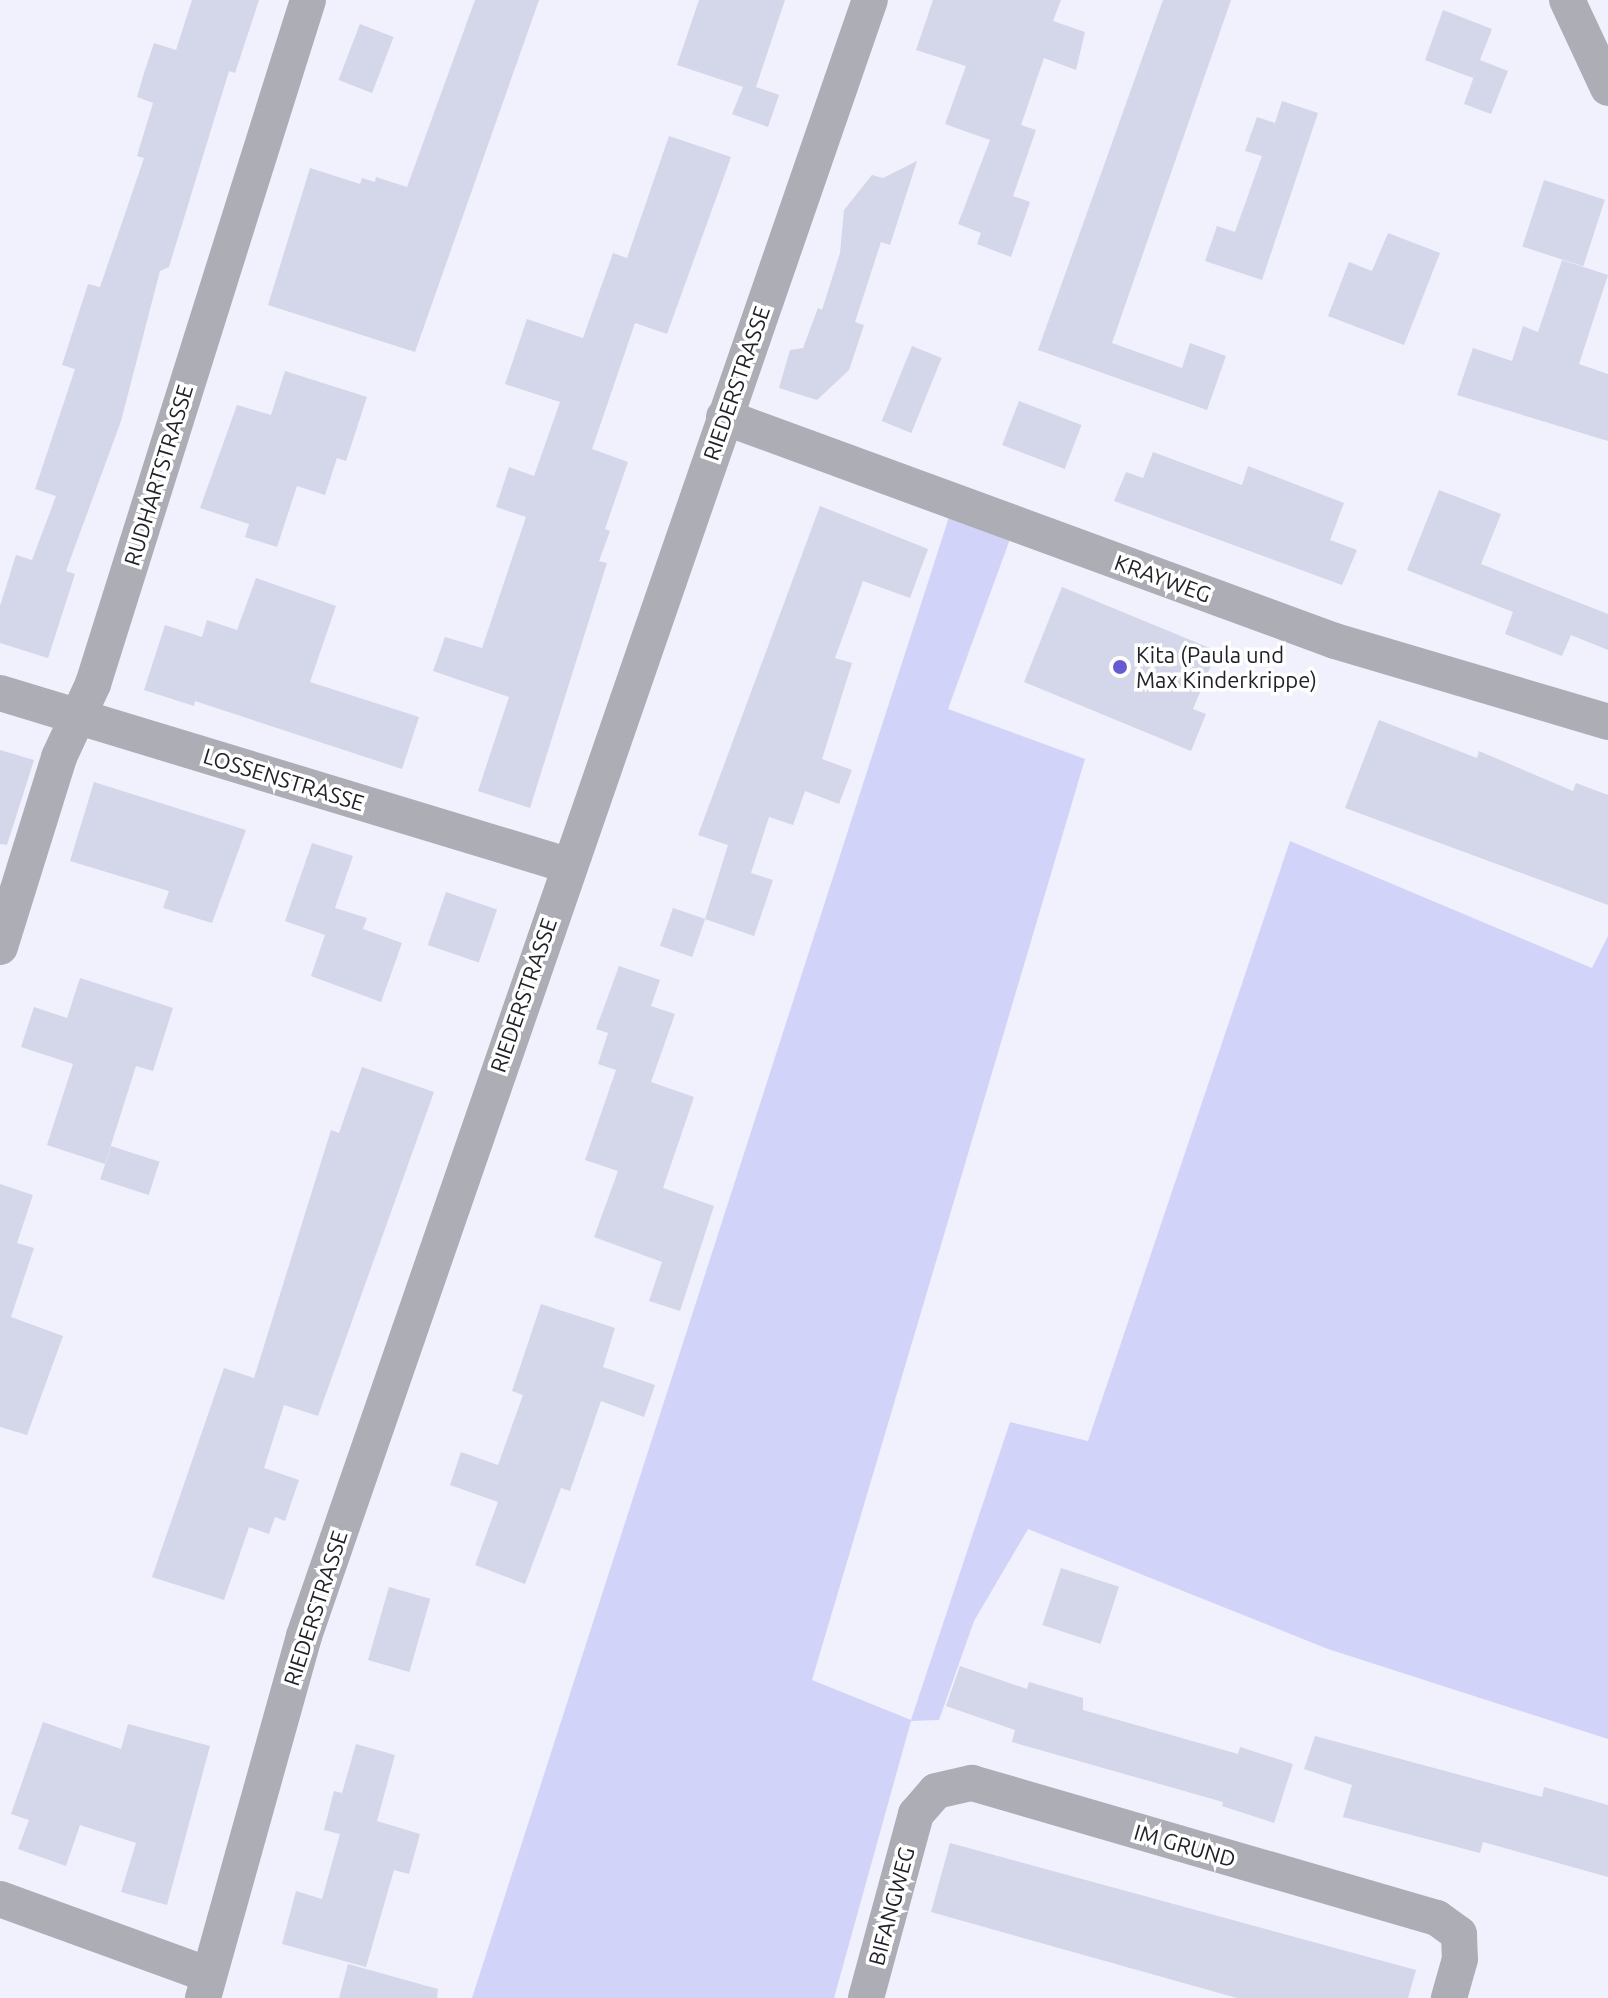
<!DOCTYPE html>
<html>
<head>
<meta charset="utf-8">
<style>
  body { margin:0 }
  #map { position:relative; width:1608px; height:1998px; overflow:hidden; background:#f0f1fd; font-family:Ubuntu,sans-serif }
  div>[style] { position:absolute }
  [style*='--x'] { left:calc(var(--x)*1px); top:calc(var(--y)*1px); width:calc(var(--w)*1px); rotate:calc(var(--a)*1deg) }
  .green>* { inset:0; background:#d1d3f9 }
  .building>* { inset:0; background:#d4d6e9; transform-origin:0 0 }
  .minor>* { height:36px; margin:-18px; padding:0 18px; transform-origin:18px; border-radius:18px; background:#acadb5 }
  .dots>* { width:22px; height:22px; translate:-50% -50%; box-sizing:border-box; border:4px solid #fff; border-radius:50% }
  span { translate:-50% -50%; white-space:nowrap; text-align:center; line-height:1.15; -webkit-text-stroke:7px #fff; paint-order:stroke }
  .street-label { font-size:22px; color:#212129 }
  .poi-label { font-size:22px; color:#212129 }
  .left { translate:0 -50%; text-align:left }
</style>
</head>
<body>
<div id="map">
  <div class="green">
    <i style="clip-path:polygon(949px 517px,1010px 539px,948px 709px,1085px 759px,812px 1680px,911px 1720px,1010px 1422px,1088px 1441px,1290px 841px,1592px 968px,1608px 936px,1608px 1739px,1328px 1649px,1028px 1529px,974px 1621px,939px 1720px,911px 1721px,834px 1998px,472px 1998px)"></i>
  </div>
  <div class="building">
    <i style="clip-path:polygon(192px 0,259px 0,235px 73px,229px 71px,169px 267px,160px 271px,121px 421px,66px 571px,75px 574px,48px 658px,0 643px,0 606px,16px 555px,32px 560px,56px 496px,35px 489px,75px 369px,62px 365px,88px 284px,100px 287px,144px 158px,137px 156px,153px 103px,137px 97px,144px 73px,154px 43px,176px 50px)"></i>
    <i style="clip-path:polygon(475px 0,539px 0,415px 352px,268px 305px,310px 168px,360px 184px,362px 178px,375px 182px,376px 177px,407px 187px)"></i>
    <i style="clip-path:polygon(699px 0,785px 0,756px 87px,779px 95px,768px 127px,732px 114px,743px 87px,677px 65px)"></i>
    <i style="clip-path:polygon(933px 0,1061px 0,1053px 21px,1085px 32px,1076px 70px,1044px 58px,1021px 125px,1036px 130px,1013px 196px,1030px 202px,1011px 257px,977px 244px,981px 233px,958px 224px,990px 140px,945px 124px,966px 66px,916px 50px)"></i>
    <i style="clip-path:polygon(1163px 0,1231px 0,1112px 343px,1182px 368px,1190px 343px,1226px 356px,1207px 410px,1038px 350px)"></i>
    <i style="clip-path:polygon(1443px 10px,1492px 29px,1480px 60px,1508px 71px,1491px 114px,1464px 104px,1477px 68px,1473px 78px,1425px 60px)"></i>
    <i style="left:360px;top:24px;width:36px;height:60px;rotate:21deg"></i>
    <i style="clip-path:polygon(1282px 101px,1318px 113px,1262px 280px,1205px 261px,1217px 226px,1235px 232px,1262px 156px,1245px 151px,1257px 117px,1275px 123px)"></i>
    <i style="clip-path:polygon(669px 136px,731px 157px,667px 334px,635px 323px,592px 449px,628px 462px,605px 529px,610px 531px,599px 561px,607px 563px,530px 808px,478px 791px,509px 697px,433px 671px,445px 637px,482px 648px,526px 517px,496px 507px,509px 467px,534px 476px,560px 402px,505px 384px,527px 319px,583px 338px,613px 253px,627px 258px)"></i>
    <i style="clip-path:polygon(917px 161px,890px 245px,881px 242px,855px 322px,864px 325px,849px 370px,817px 400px,779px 388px,790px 350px,803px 348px,818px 308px,822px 310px,840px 253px,844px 210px,872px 175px,883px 178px)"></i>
    <i style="left:1544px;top:180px;width:64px;height:70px;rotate:18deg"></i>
    <i style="clip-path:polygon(1388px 233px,1440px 253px,1404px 345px,1328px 316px,1349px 262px,1372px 271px)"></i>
    <i style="clip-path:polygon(1562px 260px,1608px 275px,1579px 364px,1608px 374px,1608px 441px,1457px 395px,1473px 348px,1512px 361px,1523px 326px,1538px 332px)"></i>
    <i style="left:912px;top:346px;width:32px;height:81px;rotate:22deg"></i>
    <i style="clip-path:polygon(285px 371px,367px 397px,346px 461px,337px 458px,325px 495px,297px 486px,277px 547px,245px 537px,249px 524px,200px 508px,237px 405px,271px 415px)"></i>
    <i style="left:1019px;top:401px;width:67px;height:47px;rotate:21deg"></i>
    <i style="clip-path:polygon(1153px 452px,1242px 485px,1248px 466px,1344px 503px,1330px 540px,1357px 550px,1342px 585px,1114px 501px,1126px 472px,1143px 478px)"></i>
    <i style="clip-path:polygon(1439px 490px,1501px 514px,1481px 564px,1608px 614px,1608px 650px,1571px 635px,1562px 656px,1505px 634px,1513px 612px,1407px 570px)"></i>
    <i style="clip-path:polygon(820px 506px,928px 549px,910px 598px,863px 581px,835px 658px,852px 663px,822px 759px,852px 770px,839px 804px,805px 791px,793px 825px,769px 817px,751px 873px,773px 880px,754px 936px,705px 919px,728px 845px,698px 835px)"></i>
    <i style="clip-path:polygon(256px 578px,336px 606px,310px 682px,419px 717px,402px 769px,195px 701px,194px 706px,144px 690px,165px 625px,202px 637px,207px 620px,237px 630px)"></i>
    <i style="clip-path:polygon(1062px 587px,1217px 651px,1193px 709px,1206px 714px,1191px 751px,1024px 682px)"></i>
    <i style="clip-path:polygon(1379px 720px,1477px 758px,1479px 751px,1573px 791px,1576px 783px,1608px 795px,1608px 905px,1345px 808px)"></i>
    <i style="clip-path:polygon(0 750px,34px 760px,7px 845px,0 844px)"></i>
    <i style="clip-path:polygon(94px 782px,246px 830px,212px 923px,163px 908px,169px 891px,70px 861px)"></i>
    <i style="clip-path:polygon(312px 843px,353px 856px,335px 908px,367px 918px,363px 929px,402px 943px,381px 1002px,311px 976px,325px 935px,285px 921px)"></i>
    <i style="left:446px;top:892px;width:54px;height:56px;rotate:19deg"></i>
    <i style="left:673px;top:908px;width:34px;height:40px;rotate:19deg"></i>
    <i style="clip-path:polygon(619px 966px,660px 980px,651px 1006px,675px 1014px,651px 1082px,694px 1097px,663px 1188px,714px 1206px,680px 1311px,649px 1301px,662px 1262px,594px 1237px,618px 1171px,585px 1160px,616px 1070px,598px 1064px,608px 1033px,596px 1029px)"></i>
    <i style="clip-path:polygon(80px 978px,173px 1008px,153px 1071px,136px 1066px,105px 1164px,47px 1145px,73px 1064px,21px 1047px,34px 1007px,67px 1018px)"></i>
    <i style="clip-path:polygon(362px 1067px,434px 1092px,318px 1416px,284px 1405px,264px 1468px,299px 1480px,285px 1521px,275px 1517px,269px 1534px,249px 1527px,224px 1600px,152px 1577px,224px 1368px,254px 1378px,331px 1130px,339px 1133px)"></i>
    <i style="left:111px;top:1146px;width:51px;height:35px;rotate:18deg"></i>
    <i style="clip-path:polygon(0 1184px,33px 1195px,17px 1243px,34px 1248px,11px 1317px,63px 1336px,27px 1435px,0 1427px)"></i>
    <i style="clip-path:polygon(541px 1304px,615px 1328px,603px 1367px,655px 1385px,644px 1417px,601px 1401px,570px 1491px,561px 1488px,525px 1584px,475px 1565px,498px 1502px,450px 1485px,461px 1452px,498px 1465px,523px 1395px,512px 1391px)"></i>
    <i style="left:1061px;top:1568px;width:61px;height:60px;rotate:18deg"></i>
    <i style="left:389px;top:1587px;width:43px;height:76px;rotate:16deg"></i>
    <i style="clip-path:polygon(960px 1666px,1027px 1689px,1029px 1682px,1083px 1698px,1083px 1710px,1238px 1754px,1240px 1747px,1293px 1764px,1274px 1823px,1222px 1806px,1223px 1802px,1012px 1742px,1015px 1730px,946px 1706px)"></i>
    <i style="clip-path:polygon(43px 1722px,121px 1749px,128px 1724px,210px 1746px,167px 1905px,121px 1892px,136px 1843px,80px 1825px,66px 1866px,18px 1849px,29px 1820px,11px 1814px)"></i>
    <i style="clip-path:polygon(1315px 1736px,1542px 1797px,1544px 1787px,1608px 1805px,1608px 1877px,1483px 1842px,1480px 1853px,1343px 1817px,1352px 1785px,1304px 1769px)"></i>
    <i style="clip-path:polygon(356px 1744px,395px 1755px,377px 1821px,420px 1834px,409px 1874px,394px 1870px,366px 1967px,282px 1944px,296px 1891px,322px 1899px,340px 1834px,324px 1830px,334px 1791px,342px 1793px)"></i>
    <i style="clip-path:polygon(950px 1843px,1416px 1970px,1408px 1998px,1237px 1998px,931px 1912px)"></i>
    <i style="clip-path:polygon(348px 1964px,438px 1989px,437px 1998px,339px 1998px)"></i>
  </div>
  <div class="minor">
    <i style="--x:1567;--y:0;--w:97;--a:65"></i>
    <i style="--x:724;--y:417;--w:651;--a:20.13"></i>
    <i style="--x:1335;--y:641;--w:285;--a:16.5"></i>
    <i style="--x:0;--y:693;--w:593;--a:16.88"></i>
    <i style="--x:0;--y:947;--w:199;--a:-72.7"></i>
    <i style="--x:59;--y:757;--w:81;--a:-65"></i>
    <i style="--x:93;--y:684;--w:717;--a:-72.55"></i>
    <i style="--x:0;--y:1899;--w:222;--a:20"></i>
    <i style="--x:203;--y:1998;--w:376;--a:-74.4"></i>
    <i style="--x:304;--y:1636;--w:1731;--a:-70.92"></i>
    <i style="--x:866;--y:1998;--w:191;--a:-74.8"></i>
    <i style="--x:916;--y:1814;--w:30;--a:-49"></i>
    <i style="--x:936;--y:1791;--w:37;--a:-13"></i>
    <i style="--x:972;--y:1783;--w:484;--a:16.2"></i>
    <i style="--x:1437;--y:1918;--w:27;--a:36"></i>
    <i style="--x:1459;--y:1934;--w:25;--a:88"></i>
    <i style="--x:1460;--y:1959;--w:41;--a:105.8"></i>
  </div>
  <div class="dots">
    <i style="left:1120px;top:667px;background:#675bd4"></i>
  </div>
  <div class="street-label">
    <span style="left:736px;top:383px;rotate:-71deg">RIEDERSTRASSE</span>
    <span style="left:158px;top:475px;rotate:-73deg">RUDHARTSTRASSE</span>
    <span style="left:1163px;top:578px;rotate:20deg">KRAYWEG</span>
    <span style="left:284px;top:779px;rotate:17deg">LOSSENSTRASSE</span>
    <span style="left:523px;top:995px;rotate:-71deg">RIEDERSTRASSE</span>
    <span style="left:315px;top:1608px;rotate:-72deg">RIEDERSTRASSE</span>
    <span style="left:1185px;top:1845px;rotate:16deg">IM GRUND</span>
    <span style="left:891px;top:1906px;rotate:-75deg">BIFANGWEG</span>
  </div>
  <div class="poi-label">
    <span class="left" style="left:1136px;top:667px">Kita (Paula und<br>Max Kinderkrippe)</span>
  </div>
</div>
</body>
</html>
